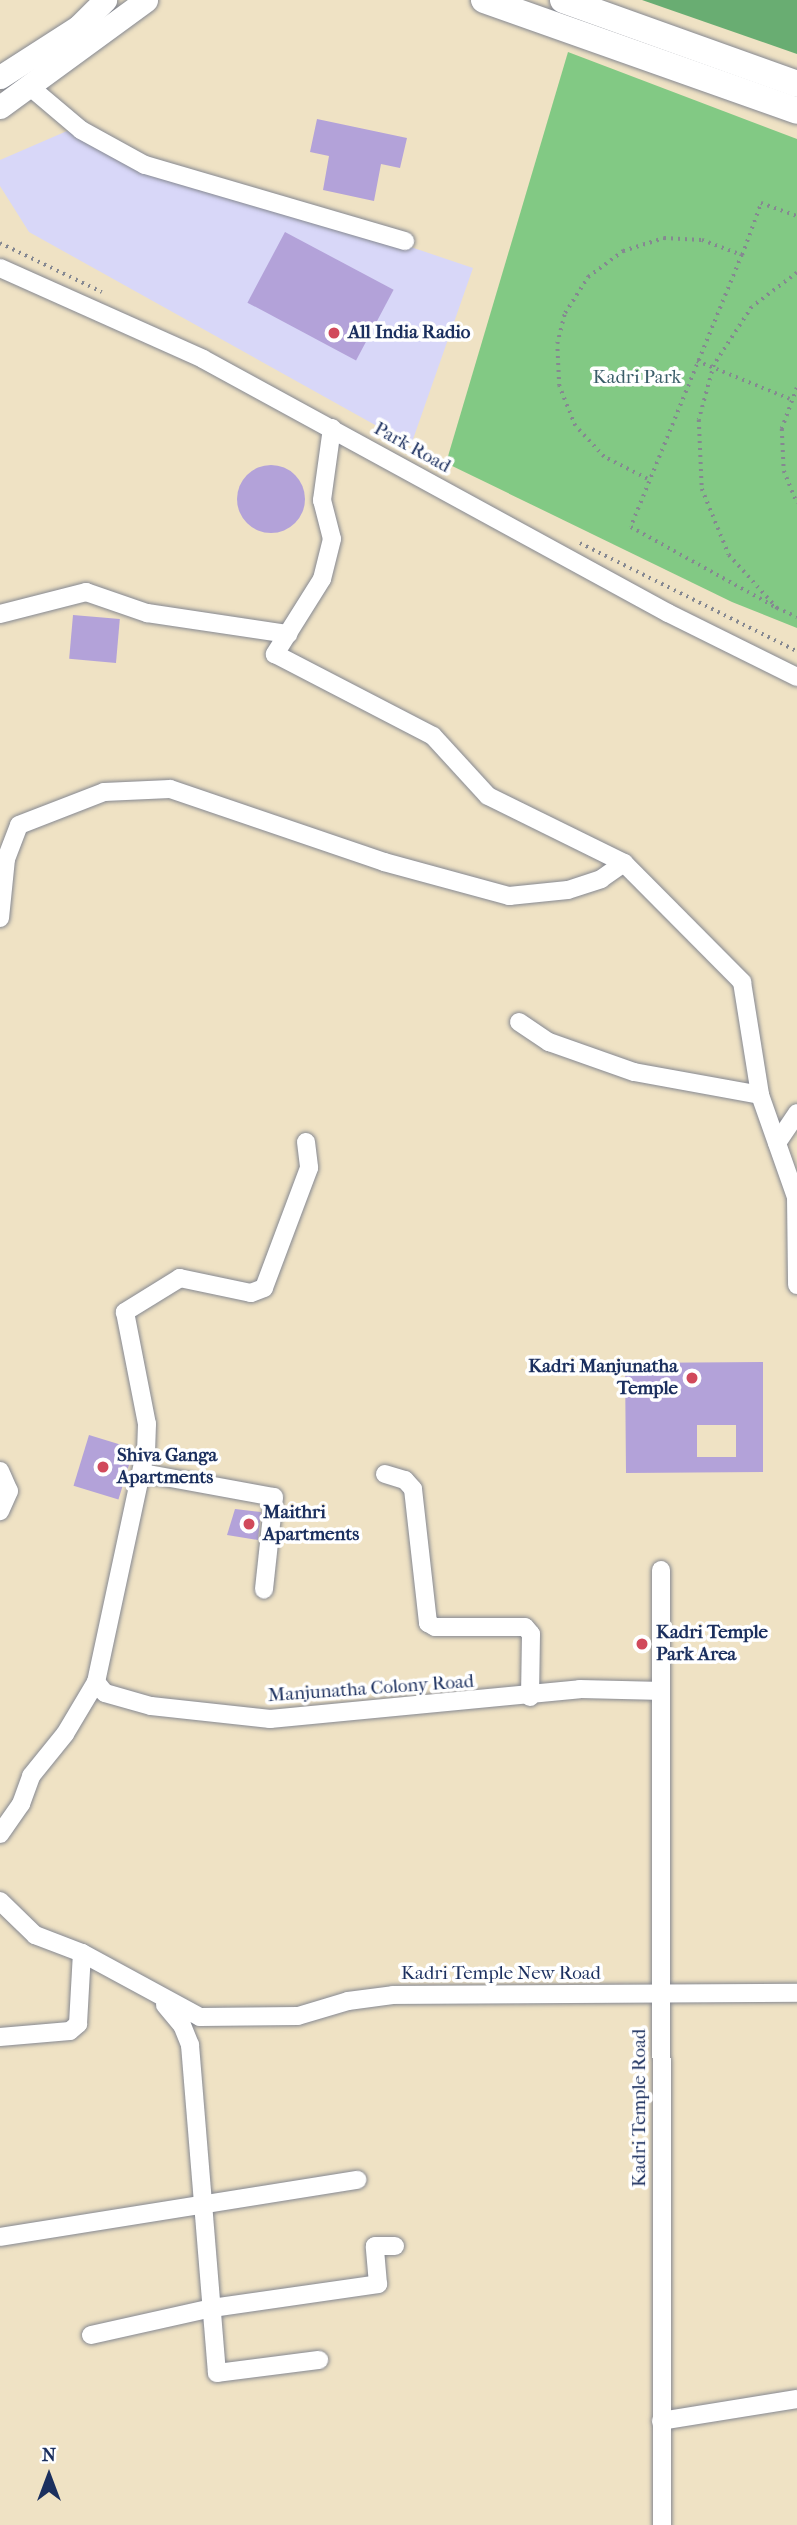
<!DOCTYPE html>
<html>
<head>
<meta charset="utf-8">
<style>
  body { margin:0 }
  #map { position:relative; width:797px; height:2525px; overflow:hidden; background:#efe2c4; font-family:"IM FELL French Canon",serif }
  div>[style] { position:absolute }
  [style*='--x'] { left:calc(var(--x)*1px); top:calc(var(--y)*1px); width:calc(var(--w)*1px); rotate:calc(var(--a)*1deg) }
  .built>* { inset:0; background:#d8d7f8 }
  .green>* { inset:0; background:#82c984 }
  .forest>* { inset:0; background:#69ad72 }
  .building>* { inset:0; background:#b3a2d9; transform-origin:0 0 }
  .round { border-radius:50% }
  .path>* { height:3.5px; margin-top:-1.75px; transform-origin:0; background:repeating-linear-gradient(90deg,#858891 0 2px,transparent 0 7px) }
  .roads { filter:drop-shadow(0 0 2px #858891) drop-shadow(0 0 2px #858891) }
  .minor>* { height:18px; margin:-9px; padding:0 9px; transform-origin:9px; border-radius:9px; background:#fff }
  .major>* { height:23px; margin:-11.5px; padding:0 11.5px; transform-origin:11.5px; border-radius:11.5px; background:#fff }
  .highway>* { height:26px; margin:-13px; padding:0 13px; transform-origin:13px; border-radius:13px; background:#fff }
  .dots>* { width:19px; height:19px; translate:-50% -50%; box-sizing:border-box; border:4px solid #fff; border-radius:50% }
  span { translate:-50% -50%; white-space:nowrap; text-align:center; line-height:1.15; -webkit-text-stroke:7px #fff; paint-order:stroke }
  .poi-label { font-size:19px; color:#1b2f5e; font-weight:700 }
  .left { translate:0 -50%; text-align:left }
  .right { translate:-100% -50%; text-align:right }
  .park-label { font-size:19px; color:#3a5d69 }
  .street-label { font-size:19px; color:#1b2f5e }
  .north { position:absolute; left:14px; top:2441px; width:70px; height:70px; -webkit-text-stroke:5px #fff; paint-order:stroke; rotate:0deg; font-size:19px; font-weight:700; line-height:28px; text-align:center; color:#1b2f5e }
  .north::after { content:''; display:block; margin:auto; width:24px; height:32px; background:#1b2f5e; clip-path:polygon(50% 0,100% 100%,50% 72%,0 100%) }
</style>
</head>
<body>
<div id="map">
  <div class="built">
    <i style="clip-path:polygon(67px 131px,473px 268px,411px 445px,29px 232px,0 186px,0 160px)"></i>
  </div>
  <div class="green">
    <i style="clip-path:polygon(568px 52px,797px 139px,797px 628px,732px 602px,446px 463px)"></i>
  </div>
  <div class="forest">
    <i style="clip-path:polygon(642px 0,797px 0,797px 54px)"></i>
  </div>
  <div class="building">
    <i style="clip-path:polygon(317px 119px,407px 138px,400px 168px,381px 164px,374px 201px,323px 190px,329px 156px,310px 152px)"></i>
    <i style="left:285px;top:232px;width:123px;height:80px;rotate:28deg"></i>
    <i class="round" style="left:237px;top:465px;width:68px;height:68px"></i>
    <i style="left:73px;top:615px;width:47px;height:44px;rotate:5deg"></i>
    <i style="clip-path:polygon(evenodd,763px 1362px,763px 1472px,626px 1473px,625px 1363px,763px 1362px,697px 1425px,736px 1425px,736px 1457px,697px 1457px,697px 1425px)"></i>
    <i style="left:89px;top:1435px;width:47px;height:53px;rotate:17deg"></i>
    <i style="clip-path:polygon(235px 1509px,261px 1512px,258px 1540px,227px 1535px)"></i>
  </div>
  <div class="path">
    <i style="--x:0;--y:243;--w:113;--a:25.7"></i>
    <i style="--x:742;--y:255;--w:294;--a:112.2"></i>
    <i style="--x:631;--y:527;--w:167;--a:29"></i>
    <i style="--x:797;--y:273;--w:56;--a:142.9"></i>
    <i style="--x:752;--y:307;--w:69;--a:123.2"></i>
    <i style="--x:714;--y:365;--w:57;--a:105.3"></i>
    <i style="--x:699;--y:420;--w:69;--a:87.5"></i>
    <i style="--x:702;--y:489;--w:71;--a:67.8"></i>
    <i style="--x:729;--y:555;--w:72;--a:47.8"></i>
    <i style="--x:777;--y:608;--w:22;--a:24"></i>
    <i style="--x:697;--y:361;--w:100;--a:22.2"></i>
    <i style="--x:797;--y:388;--w:44;--a:110.1"></i>
    <i style="--x:782;--y:429;--w:42;--a:87.3"></i>
    <i style="--x:784;--y:471;--w:35;--a:68"></i>
    <i style="--x:647;--y:479;--w:48;--a:-152.9"></i>
    <i style="--x:604;--y:457;--w:42;--a:-133.1"></i>
    <i style="--x:575;--y:426;--w:43;--a:-111.8"></i>
    <i style="--x:559;--y:386;--w:42;--a:-92.7"></i>
    <i style="--x:557;--y:344;--w:32;--a:-76"></i>
    <i style="--x:565;--y:313;--w:43;--a:-57.4"></i>
    <i style="--x:588;--y:277;--w:44;--a:-36.6"></i>
    <i style="--x:623;--y:251;--w:43;--a:-17.6"></i>
    <i style="--x:664;--y:238;--w:38;--a:3"></i>
    <i style="--x:702;--y:240;--w:43;--a:20.6"></i>
    <i style="--x:742;--y:255;--w:55;--a:-69.9"></i>
    <i style="--x:761;--y:203;--w:38;--a:20"></i>
    <i style="--x:580;--y:543;--w:242;--a:26.5"></i>
  </div>
  <div class="roads">
    <div class="minor">
      <i style="--x:29;--y:86;--w:68;--a:40.2"></i>
      <i style="--x:81;--y:130;--w:73;--a:28.7"></i>
      <i style="--x:145;--y:165;--w:271;--a:16.3"></i>
      <i style="--x:0;--y:268;--w:222;--a:24.1"></i>
      <i style="--x:203;--y:359;--w:530;--a:28.64"></i>
      <i style="--x:668;--y:613;--w:144;--a:26.4"></i>
      <i style="--x:332;--y:428;--w:73;--a:97.9"></i>
      <i style="--x:322;--y:500;--w:40;--a:75.6"></i>
      <i style="--x:332;--y:539;--w:41;--a:104"></i>
      <i style="--x:322;--y:579;--w:89;--a:122.1"></i>
      <i style="--x:275;--y:654;--w:178;--a:27.4"></i>
      <i style="--x:433;--y:736;--w:81;--a:47.5"></i>
      <i style="--x:488;--y:796;--w:152;--a:26.2"></i>
      <i style="--x:624;--y:863;--w:168;--a:45.2"></i>
      <i style="--x:742;--y:982;--w:114;--a:80.9"></i>
      <i style="--x:0;--y:614;--w:89;--a:-14.3"></i>
      <i style="--x:86;--y:592;--w:65;--a:19"></i>
      <i style="--x:147;--y:613;--w:143;--a:8.5"></i>
      <i style="--x:0;--y:918;--w:59;--a:-84.2"></i>
      <i style="--x:6;--y:859;--w:36;--a:-69"></i>
      <i style="--x:19;--y:825;--w:91;--a:-21.2"></i>
      <i style="--x:104;--y:792;--w:66;--a:-2.6"></i>
      <i style="--x:170;--y:789;--w:226;--a:18.8"></i>
      <i style="--x:384;--y:862;--w:130;--a:15.2"></i>
      <i style="--x:509;--y:896;--w:59;--a:-5.8"></i>
      <i style="--x:568;--y:890;--w:35;--a:-18"></i>
      <i style="--x:601;--y:879;--w:28;--a:-35"></i>
      <i style="--x:519;--y:1022;--w:36;--a:34"></i>
      <i style="--x:549;--y:1042;--w:90;--a:19.4"></i>
      <i style="--x:634;--y:1072;--w:128;--a:10.3"></i>
      <i style="--x:760;--y:1095;--w:108;--a:70.6"></i>
      <i style="--x:796;--y:1197;--w:88;--a:89.3"></i>
      <i style="--x:306;--y:1142;--w:26;--a:83"></i>
      <i style="--x:309;--y:1168;--w:128;--a:110.6"></i>
      <i style="--x:264;--y:1288;--w:14;--a:159"></i>
      <i style="--x:251;--y:1293;--w:73;--a:-168.1"></i>
      <i style="--x:180;--y:1278;--w:65;--a:148.3"></i>
      <i style="--x:125;--y:1312;--w:114;--a:78.9"></i>
      <i style="--x:147;--y:1424;--w:25;--a:92"></i>
      <i style="--x:146;--y:1449;--w:238;--a:102.1"></i>
      <i style="--x:96;--y:1682;--w:14;--a:51"></i>
      <i style="--x:105;--y:1693;--w:48;--a:15.8"></i>
      <i style="--x:151;--y:1706;--w:120;--a:6.2"></i>
      <i style="--x:270;--y:1719;--w:311;--a:-5.5"></i>
      <i style="--x:580;--y:1689;--w:80;--a:1.4"></i>
      <i style="--x:777;--y:1143;--w:36;--a:-56"></i>
      <i style="--x:0;--y:1471;--w:22;--a:66"></i>
      <i style="--x:9;--y:1491;--w:22;--a:114"></i>
      <i style="--x:143;--y:1473;--w:133;--a:10.4"></i>
      <i style="--x:274;--y:1497;--w:93;--a:96.2"></i>
      <i style="--x:385;--y:1474;--w:21;--a:17"></i>
      <i style="--x:405;--y:1480;--w:12;--a:48"></i>
      <i style="--x:413;--y:1489;--w:135;--a:83.6"></i>
      <i style="--x:428;--y:1623;--w:8;--a:30"></i>
      <i style="--x:435;--y:1627;--w:90;--a:0"></i>
      <i style="--x:525;--y:1627;--w:9;--a:49"></i>
      <i style="--x:531;--y:1634;--w:63;--a:90.9"></i>
      <i style="--x:661;--y:1570;--w:955;--a:89.94"></i>
      <i style="--x:0;--y:1834;--w:37;--a:-55"></i>
      <i style="--x:21;--y:1804;--w:30;--a:-70"></i>
      <i style="--x:31;--y:1776;--w:54;--a:-51"></i>
      <i style="--x:65;--y:1734;--w:61;--a:-59.2"></i>
      <i style="--x:0;--y:1901;--w:49;--a:44.2"></i>
      <i style="--x:35;--y:1935;--w:50;--a:21"></i>
      <i style="--x:82;--y:1953;--w:134;--a:28.5"></i>
      <i style="--x:200;--y:2017;--w:98;--a:-0.6"></i>
      <i style="--x:298;--y:2016;--w:52;--a:-16.7"></i>
      <i style="--x:348;--y:2001;--w:45;--a:-7.6"></i>
      <i style="--x:393;--y:1995;--w:404;--a:-0.3"></i>
      <i style="--x:165;--y:2005;--w:26;--a:50"></i>
      <i style="--x:182;--y:2025;--w:22;--a:68"></i>
      <i style="--x:190;--y:2045;--w:329;--a:85.3"></i>
      <i style="--x:217;--y:2373;--w:103;--a:-7.3"></i>
      <i style="--x:0;--y:2037;--w:70;--a:-4.9"></i>
      <i style="--x:70;--y:2031;--w:11;--a:-41"></i>
      <i style="--x:78;--y:2024;--w:71;--a:-86.8"></i>
      <i style="--x:0;--y:2237;--w:362;--a:-9.1"></i>
      <i style="--x:91;--y:2335;--w:124;--a:-12.6"></i>
      <i style="--x:212;--y:2308;--w:168;--a:-8.2"></i>
      <i style="--x:378;--y:2284;--w:38;--a:-95"></i>
      <i style="--x:375;--y:2246;--w:20;--a:0"></i>
      <i style="--x:661;--y:2421;--w:138;--a:-9.2"></i>
    </div>
    <div class="major">
      <i style="--x:0;--y:77;--w:94;--a:-32.8"></i>
      <i style="--x:79;--y:26;--w:37;--a:-45"></i>
      <i style="--x:0;--y:107;--w:181;--a:-36.2"></i>
    </div>
    <div class="highway">
      <i style="--x:484;--y:0;--w:332;--a:19.5"></i>
      <i style="--x:563;--y:0;--w:249;--a:19.7"></i>
    </div>
  </div>
  <div class="dots">
    <i style="left:334px;top:333px;background:#d1495b"></i>
    <i style="left:692px;top:1378px;background:#d1495b"></i>
    <i style="left:103px;top:1467px;background:#d1495b"></i>
    <i style="left:249px;top:1524px;background:#d1495b"></i>
    <i style="left:642px;top:1644px;background:#d1495b"></i>
  </div>
  <div class="poi-label">
    <span class="left" style="left:348px;top:333px">All India Radio</span>
    <span class="right" style="left:678px;top:1378px">Kadri Manjunatha<br>Temple</span>
    <span class="left" style="left:117px;top:1467px">Shiva Ganga<br>Apartments</span>
    <span class="left" style="left:263px;top:1524px">Maithri<br>Apartments</span>
    <span class="left" style="left:656px;top:1644px">Kadri Temple<br>Park Area</span>
  </div>
  <div class="park-label">
    <span style="left:637px;top:378px">Kadri Park</span>
  </div>
  <div class="street-label">
    <span style="left:412px;top:448px;rotate:29deg">Park Road</span>
    <span style="left:371px;top:1689px;rotate:-4deg">Manjunatha Colony Road</span>
    <span style="left:501px;top:1974px">Kadri Temple New Road</span>
    <span style="left:640px;top:2108px;rotate:-90deg">Kadri Temple Road</span>
  </div>
  <div class="north">N</div>
</div>
</body>
</html>
